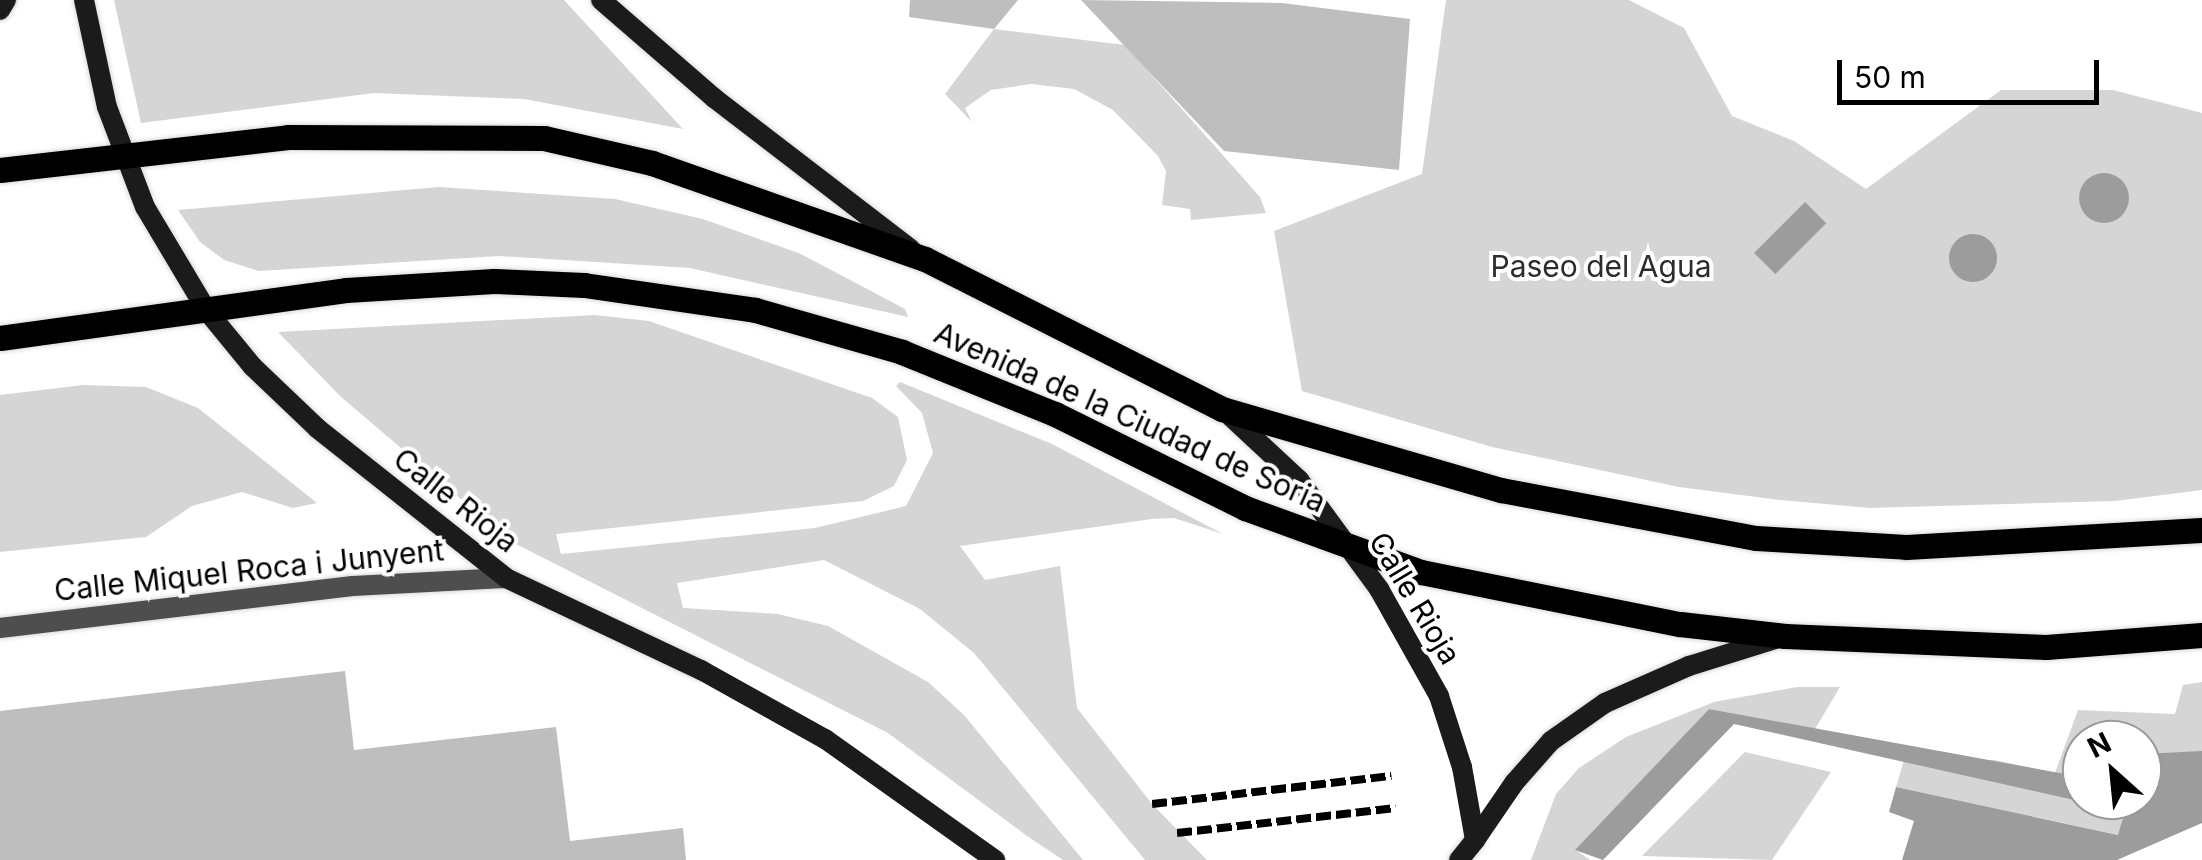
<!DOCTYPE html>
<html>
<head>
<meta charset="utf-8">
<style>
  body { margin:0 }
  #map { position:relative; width:2202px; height:860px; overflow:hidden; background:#fff; font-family:Inter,sans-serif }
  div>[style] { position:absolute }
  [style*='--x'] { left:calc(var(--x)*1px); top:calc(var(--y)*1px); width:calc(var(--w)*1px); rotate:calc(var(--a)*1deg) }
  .green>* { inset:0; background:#d5d5d5 }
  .water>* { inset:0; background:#9c9c9c; transform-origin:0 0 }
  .round { border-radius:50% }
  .building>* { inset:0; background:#bebebe }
  .roads { filter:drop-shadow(0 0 2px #dbdbdb) drop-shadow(0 0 2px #dbdbdb) }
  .street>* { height:20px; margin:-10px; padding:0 10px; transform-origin:10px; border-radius:10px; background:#4e4e4e }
  .secondary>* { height:20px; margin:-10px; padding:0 10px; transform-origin:10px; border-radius:10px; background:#1b1b1b }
  .primary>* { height:25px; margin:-12.5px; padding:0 12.5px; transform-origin:12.5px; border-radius:12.5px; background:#000 }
  .rail>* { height:8px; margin-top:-4px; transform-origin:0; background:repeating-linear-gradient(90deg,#000 0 15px,transparent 0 20px) }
  .secondary-bridge>* { height:20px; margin:-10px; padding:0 10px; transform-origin:10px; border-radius:10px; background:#1b1b1b }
  span { translate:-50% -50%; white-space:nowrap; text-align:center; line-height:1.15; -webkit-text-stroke:8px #fff; paint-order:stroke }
  .park-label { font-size:30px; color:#2c2c2c }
  .street-label { font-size:30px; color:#000 }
  .north { position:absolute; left:2062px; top:720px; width:100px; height:100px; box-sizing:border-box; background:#fff; border:2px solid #999; border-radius:50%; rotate:333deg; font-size:28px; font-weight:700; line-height:40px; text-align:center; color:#000 }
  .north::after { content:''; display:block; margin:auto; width:35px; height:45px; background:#000; clip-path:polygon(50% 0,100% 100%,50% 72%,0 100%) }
  .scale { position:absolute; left:1837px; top:60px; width:262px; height:45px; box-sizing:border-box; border:5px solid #000; border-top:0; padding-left:12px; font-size:30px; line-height:35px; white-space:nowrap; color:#000; -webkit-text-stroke:8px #fff; paint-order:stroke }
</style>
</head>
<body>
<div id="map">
  <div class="green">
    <i style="clip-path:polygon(114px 0,564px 0,683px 129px,524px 99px,374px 93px,141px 123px)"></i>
    <i style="clip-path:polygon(1446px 0,1629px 0,1684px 28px,1732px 116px,1794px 141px,1866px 189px,2001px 90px,2113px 90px,2202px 113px,2202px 490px,2115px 501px,1870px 508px,1780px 500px,1679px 487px,1492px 447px,1302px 391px,1274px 231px,1422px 174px)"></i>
    <i style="clip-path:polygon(994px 29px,1125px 45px,1260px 197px,1266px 213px,1191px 220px,1190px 209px,1162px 205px,1166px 171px,1158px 156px,1113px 110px,1074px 89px,1031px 84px,991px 90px,965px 108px,972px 122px,945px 94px)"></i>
    <i style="clip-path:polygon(439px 187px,615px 199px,703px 219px,801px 254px,905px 309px,908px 317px,690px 268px,499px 256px,259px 271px,224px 260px,200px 242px,178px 210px)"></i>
    <i style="clip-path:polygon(595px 315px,649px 321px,872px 398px,898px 417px,907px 460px,894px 486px,863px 501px,556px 534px,561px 554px,815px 528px,906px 506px,933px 453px,922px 413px,896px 386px,900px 382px,1052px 444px,1223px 534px,1174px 518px,1152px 519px,960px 546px,985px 580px,1060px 566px,1077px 708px,1152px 804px,1207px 860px,1145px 860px,974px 653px,920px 609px,824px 560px,677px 583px,683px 608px,778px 614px,828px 626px,928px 682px,964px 715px,1083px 860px,1063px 860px,1027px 836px,888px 733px,510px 541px,340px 396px,278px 332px)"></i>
    <i style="clip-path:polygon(83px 385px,146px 387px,198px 408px,317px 503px,293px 508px,242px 492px,192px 506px,146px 537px,0 552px,0 395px)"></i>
    <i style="clip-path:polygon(2202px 682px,2202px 769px,2142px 773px,2142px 740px,2082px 740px,2082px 800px,2116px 800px,2126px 808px,2119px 835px,1896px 787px,1904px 760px,1994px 760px,2055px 773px,2078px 710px,2175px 714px,2183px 685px)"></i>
    <i style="clip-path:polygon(1797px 687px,1840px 687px,1815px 729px,1709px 709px,1576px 850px,1590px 860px,1531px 860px,1556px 794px,1579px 768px,1626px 737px,1714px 702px)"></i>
    <i style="clip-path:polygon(1745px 752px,1831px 772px,1772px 860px,1642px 856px)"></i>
  </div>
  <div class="water">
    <i class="round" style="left:2079px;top:173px;width:50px;height:50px"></i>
    <i style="left:1805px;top:202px;width:30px;height:72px;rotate:45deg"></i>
    <i class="round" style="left:1949px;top:234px;width:48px;height:48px"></i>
    <i style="clip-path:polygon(1709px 709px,2082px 777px,2082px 800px,2094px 800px,2092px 804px,1734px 724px,1603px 860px,1575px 850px)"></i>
    <i style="clip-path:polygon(2202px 751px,2202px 823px,2117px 860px,1902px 860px,1914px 821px,1889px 812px,1896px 787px,2118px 835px,2126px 808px,2116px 800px,2142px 800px,2142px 754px)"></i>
  </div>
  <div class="building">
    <i style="clip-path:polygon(910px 0,1018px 0,994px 29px,909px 17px)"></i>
    <i style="clip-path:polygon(1081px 0,1282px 3px,1410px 19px,1399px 170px,1224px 151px)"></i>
    <i style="clip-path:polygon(345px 671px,354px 750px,556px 727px,570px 841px,683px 828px,686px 860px,0 860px,0 711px)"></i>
  </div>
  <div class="roads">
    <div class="street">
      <i style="--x:0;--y:628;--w:355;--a:-6.8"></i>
      <i style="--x:353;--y:586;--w:153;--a:-3"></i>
    </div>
    <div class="secondary">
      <i style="--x:84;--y:0;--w:109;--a:77.9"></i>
      <i style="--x:107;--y:107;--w:107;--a:69.2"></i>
      <i style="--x:145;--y:207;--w:121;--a:59.2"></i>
      <i style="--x:207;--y:311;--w:72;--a:50.6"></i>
      <i style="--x:253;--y:367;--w:88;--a:43.6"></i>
      <i style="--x:317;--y:428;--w:241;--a:38.4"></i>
      <i style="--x:506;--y:578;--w:216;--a:25.3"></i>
      <i style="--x:601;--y:0;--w:150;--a:40.9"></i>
      <i style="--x:714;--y:98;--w:248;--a:37.5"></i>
      <i style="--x:0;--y:10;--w:12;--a:-59"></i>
      <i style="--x:1228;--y:414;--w:97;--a:42.9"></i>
      <i style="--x:1299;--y:480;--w:135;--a:53.7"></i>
      <i style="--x:1514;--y:783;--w:56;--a:-48.6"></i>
      <i style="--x:1551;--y:741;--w:66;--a:-35.1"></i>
      <i style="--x:1605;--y:703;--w:92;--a:-23.8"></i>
      <i style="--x:1689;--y:666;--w:94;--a:-17.3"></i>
      <i style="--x:1459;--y:860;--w:26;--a:-51"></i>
    </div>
    <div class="primary">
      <i style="--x:0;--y:170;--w:290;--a:-6.5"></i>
      <i style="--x:288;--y:137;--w:256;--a:0.2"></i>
      <i style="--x:544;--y:138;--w:111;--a:13"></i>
      <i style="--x:652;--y:163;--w:289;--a:19.4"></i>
      <i style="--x:925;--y:259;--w:333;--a:26.8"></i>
      <i style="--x:1222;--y:409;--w:291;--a:16.2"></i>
      <i style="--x:1501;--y:490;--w:259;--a:10.7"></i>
      <i style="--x:1756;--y:538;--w:150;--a:3.4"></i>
      <i style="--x:1906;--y:547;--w:296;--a:-3.3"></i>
      <i style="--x:0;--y:338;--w:349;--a:-7.9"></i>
      <i style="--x:346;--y:290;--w:148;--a:-3.5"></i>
      <i style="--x:494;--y:281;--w:90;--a:2.5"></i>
      <i style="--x:584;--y:285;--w:173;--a:8.3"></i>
      <i style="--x:755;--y:310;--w:153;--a:15.9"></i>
      <i style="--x:902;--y:352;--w:165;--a:22.1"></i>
      <i style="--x:1055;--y:414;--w:212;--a:26.3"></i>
      <i style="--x:1245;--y:508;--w:187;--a:20"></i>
      <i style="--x:1421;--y:572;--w:264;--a:11.4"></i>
      <i style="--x:1680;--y:624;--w:106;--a:6.5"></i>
      <i style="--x:1785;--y:636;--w:261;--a:2.4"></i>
      <i style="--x:2046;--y:647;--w:156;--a:-4.4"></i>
    </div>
  </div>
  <div class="rail">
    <i style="--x:1152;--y:804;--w:241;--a:-6.7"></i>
    <i style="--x:1177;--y:833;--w:220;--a:-6.5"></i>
  </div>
  <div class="secondary-bridge">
    <i style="--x:1379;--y:589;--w:123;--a:60.7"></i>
    <i style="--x:1439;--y:696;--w:75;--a:72.1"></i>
    <i style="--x:1462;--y:767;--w:74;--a:79.9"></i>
    <i style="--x:701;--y:670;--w:142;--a:29.1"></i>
    <i style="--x:825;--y:739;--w:209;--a:35.4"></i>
    <i style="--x:1475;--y:840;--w:69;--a:-55.6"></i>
  </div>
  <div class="park-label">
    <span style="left:1601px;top:266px">Paseo del Agua</span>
  </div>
  <div class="street-label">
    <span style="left:1130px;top:417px;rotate:24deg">Avenida de la Ciudad de Soria</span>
    <span style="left:456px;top:500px;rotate:38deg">Calle Rioja</span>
    <span style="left:249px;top:570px;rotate:-6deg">Calle Miquel Roca i Junyent</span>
    <span style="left:1415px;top:598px;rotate:59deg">Calle Rioja</span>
  </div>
  <div class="north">N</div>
  <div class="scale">50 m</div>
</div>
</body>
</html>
